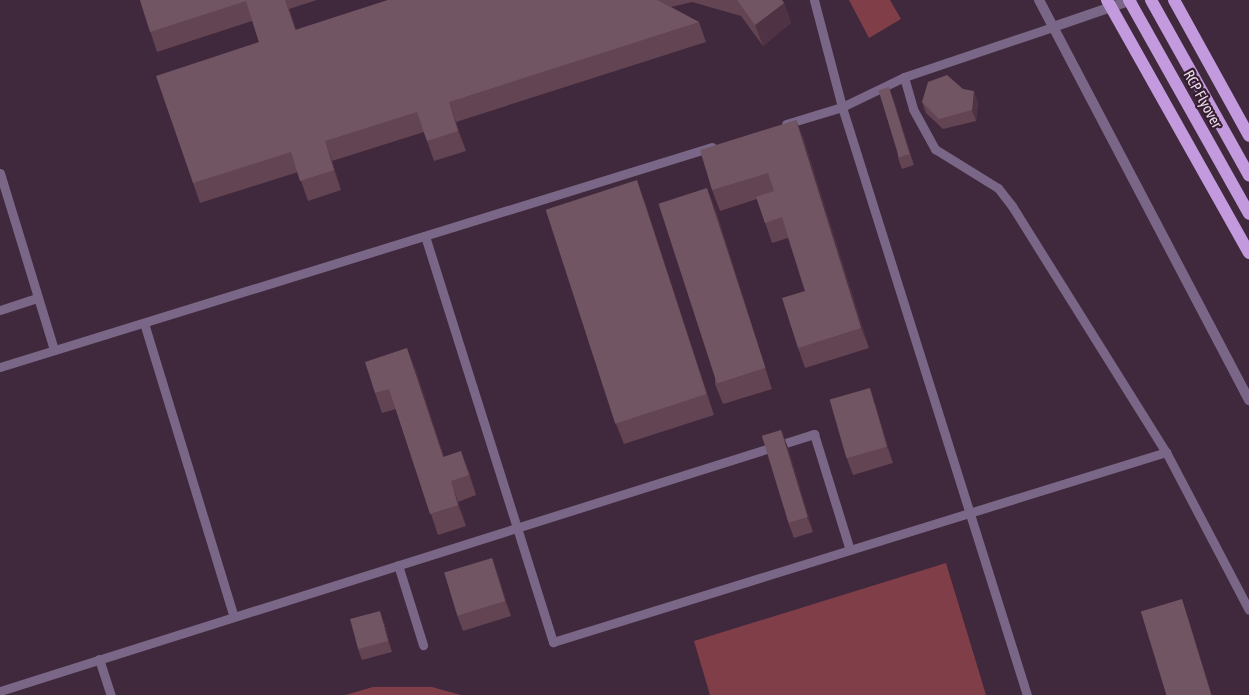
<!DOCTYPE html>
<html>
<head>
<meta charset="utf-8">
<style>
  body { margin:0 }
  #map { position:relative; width:1249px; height:695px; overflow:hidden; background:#40283d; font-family:"Asap Condensed",sans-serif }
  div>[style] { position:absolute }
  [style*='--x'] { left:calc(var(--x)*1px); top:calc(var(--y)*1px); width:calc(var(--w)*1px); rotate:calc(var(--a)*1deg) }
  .green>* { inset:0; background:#803e49 }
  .service>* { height:9px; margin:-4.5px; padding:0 4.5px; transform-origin:4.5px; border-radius:4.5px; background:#7a6787 }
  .tertiary>* { height:10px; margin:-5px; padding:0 5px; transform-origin:5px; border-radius:5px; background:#7a6787 }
  .primary>* { height:12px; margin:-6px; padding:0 6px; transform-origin:6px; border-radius:6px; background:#c39add }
  .primary-bridge>* { height:12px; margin:-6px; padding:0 6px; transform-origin:6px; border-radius:6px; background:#c39add }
  .wall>* { inset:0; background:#634452 }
  .shaded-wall>* { inset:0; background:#4f3243 }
  .building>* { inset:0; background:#725563; transform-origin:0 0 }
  span { translate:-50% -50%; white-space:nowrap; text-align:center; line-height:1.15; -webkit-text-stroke:4.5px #351e32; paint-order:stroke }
  .street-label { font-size:15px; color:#edddea }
</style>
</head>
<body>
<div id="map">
  <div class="green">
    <i style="clip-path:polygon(849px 0,890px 0,901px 19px,869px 38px)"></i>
    <i style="clip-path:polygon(946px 563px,986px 695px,710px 695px,694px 641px)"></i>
    <i style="clip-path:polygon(373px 687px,432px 687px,461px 695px,345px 695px)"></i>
  </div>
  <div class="service">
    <i style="--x:814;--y:0;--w:111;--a:75.3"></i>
    <i style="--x:842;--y:107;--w:616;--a:72.54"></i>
    <i style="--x:904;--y:77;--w:33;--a:74"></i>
    <i style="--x:913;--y:109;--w:46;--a:61.2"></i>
    <i style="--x:935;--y:149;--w:74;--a:31.8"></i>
    <i style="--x:998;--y:188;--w:23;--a:52"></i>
    <i style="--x:1012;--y:206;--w:290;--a:58"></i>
    <i style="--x:1166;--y:452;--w:178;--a:62.3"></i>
    <i style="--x:786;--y:124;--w:59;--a:-16.9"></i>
    <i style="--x:842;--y:107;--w:69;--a:-25.8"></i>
    <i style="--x:904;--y:77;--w:157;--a:-18.6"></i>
    <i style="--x:0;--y:173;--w:185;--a:73"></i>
    <i style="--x:425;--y:236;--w:426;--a:72.5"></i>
    <i style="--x:553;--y:642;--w:642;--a:-17.22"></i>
    <i style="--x:0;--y:310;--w:40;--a:-18"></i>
    <i style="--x:144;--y:323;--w:307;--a:73"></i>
    <i style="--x:0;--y:367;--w:745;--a:-17.17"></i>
    <i style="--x:398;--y:565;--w:84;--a:72.6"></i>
    <i style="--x:99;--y:659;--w:38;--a:72"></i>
    <i style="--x:0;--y:691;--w:854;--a:-17.52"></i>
    <i style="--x:814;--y:434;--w:121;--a:72.8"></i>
  </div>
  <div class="tertiary">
    <i style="--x:1039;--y:0;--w:452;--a:62.3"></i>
    <i style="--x:1053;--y:27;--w:83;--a:-18.9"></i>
  </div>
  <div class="primary">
    <i style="--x:1107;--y:0;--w:290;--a:60.7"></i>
    <i style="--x:1151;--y:0;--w:201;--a:60.8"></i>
    <i style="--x:1174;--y:0;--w:155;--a:61.1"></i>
  </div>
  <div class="primary-bridge">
    <i style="--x:1129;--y:0;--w:245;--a:60.7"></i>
  </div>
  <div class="wall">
    <i style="clip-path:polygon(140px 0,317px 0,289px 9px,296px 30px,388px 0,782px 0,784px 3px,791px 23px,763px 46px,741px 16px,692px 2px,671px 7px,699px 22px,706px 42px,456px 122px,466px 151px,434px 161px,424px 132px,332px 161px,341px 190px,308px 201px,298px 172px,200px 203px,193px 183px,259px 42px,252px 21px,157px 52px)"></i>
    <i style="clip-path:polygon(963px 89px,978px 102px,976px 121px,943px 129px,926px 113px,922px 102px)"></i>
    <i style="clip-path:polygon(893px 98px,914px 165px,902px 169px,898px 158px)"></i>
    <i style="clip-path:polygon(796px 120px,804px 140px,869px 348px,805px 368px,798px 348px,805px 291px,788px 238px,772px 243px,757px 199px,720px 211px,712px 190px)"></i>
    <i style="clip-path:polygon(644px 200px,714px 415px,624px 444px,616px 424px)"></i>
    <i style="clip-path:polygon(715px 208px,772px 389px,723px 404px,715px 384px)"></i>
    <i style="clip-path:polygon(415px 368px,444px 457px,469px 471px,476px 495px,458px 502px,466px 526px,438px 535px,396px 409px,382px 413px,375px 393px)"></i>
    <i style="clip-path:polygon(875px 404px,893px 463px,853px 475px,847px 459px)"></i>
    <i style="clip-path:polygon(781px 430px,787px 445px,813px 532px,794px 538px,788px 522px)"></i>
    <i style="clip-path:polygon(492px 558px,511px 616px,463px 631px,457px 615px)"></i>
    <i style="clip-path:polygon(384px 622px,392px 652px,362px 660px,358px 649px)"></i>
  </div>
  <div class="shaded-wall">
    <i style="clip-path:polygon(784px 3px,791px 23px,763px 46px,755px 25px)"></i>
    <i style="clip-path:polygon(889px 87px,893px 98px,914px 165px,910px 154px)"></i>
    <i style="clip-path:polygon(974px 91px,978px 102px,976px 121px,972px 110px)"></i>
    <i style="clip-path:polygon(449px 102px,456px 122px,466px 151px,458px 131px)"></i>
    <i style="clip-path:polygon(796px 120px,804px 140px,869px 348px,861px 328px)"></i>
    <i style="clip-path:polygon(325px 141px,332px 161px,341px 190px,334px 170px)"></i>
    <i style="clip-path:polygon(637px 180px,644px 200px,714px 415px,707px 394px)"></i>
    <i style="clip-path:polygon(707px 188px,715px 208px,772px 389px,765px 368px)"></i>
    <i style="clip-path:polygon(407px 348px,415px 368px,450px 477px,443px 457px)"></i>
    <i style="clip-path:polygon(870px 388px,875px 404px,893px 463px,887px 447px)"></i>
    <i style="clip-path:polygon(781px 430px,787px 445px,813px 532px,807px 517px)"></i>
    <i style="clip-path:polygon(461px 451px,469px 471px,476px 495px,469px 475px)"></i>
    <i style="clip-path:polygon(451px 481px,466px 526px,458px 505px)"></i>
    <i style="clip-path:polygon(492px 558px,498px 574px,511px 616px,505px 601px)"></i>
    <i style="clip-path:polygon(1182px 599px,1189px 620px,1212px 695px,1211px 695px)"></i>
    <i style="clip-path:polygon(380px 611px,384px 622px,392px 652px,388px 641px)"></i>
  </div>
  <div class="building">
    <i style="clip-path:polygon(140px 0,285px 0,295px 30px,388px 0,657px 0,699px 22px,449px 102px,458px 131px,427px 141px,417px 112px,325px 141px,334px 170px,300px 181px,291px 152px,193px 183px,156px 76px,259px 42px,246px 1px,150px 32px)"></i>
    <i style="clip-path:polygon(737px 0,782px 0,784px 3px,755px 25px)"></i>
    <i style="clip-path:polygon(947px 75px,963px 89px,974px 91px,972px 110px,939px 119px,922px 102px,928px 82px)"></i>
    <i style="left:889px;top:87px;width:70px;height:11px;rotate:73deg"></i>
    <i style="clip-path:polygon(796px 120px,861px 328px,798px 348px,782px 298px,805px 291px,782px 217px,765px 223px,756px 197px,774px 191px,768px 173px,712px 190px,700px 150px)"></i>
    <i style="left:637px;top:180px;width:225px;height:96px;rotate:72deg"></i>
    <i style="left:707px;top:188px;width:189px;height:51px;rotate:72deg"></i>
    <i style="clip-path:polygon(407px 348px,443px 457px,461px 451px,469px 475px,451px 481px,458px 505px,430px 514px,389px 389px,375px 393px,365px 362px)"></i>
    <i style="left:870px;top:388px;width:61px;height:42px;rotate:74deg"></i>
    <i style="left:781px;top:430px;width:91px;height:20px;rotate:73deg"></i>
    <i style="left:492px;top:558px;width:45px;height:50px;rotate:73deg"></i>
    <i style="left:1182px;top:599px;width:100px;height:43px;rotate:73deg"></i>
    <i style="left:380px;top:611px;width:31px;height:31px;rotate:75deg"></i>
  </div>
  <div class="street-label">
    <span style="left:1203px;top:99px;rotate:61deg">RCP Flyover</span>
  </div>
</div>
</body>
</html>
